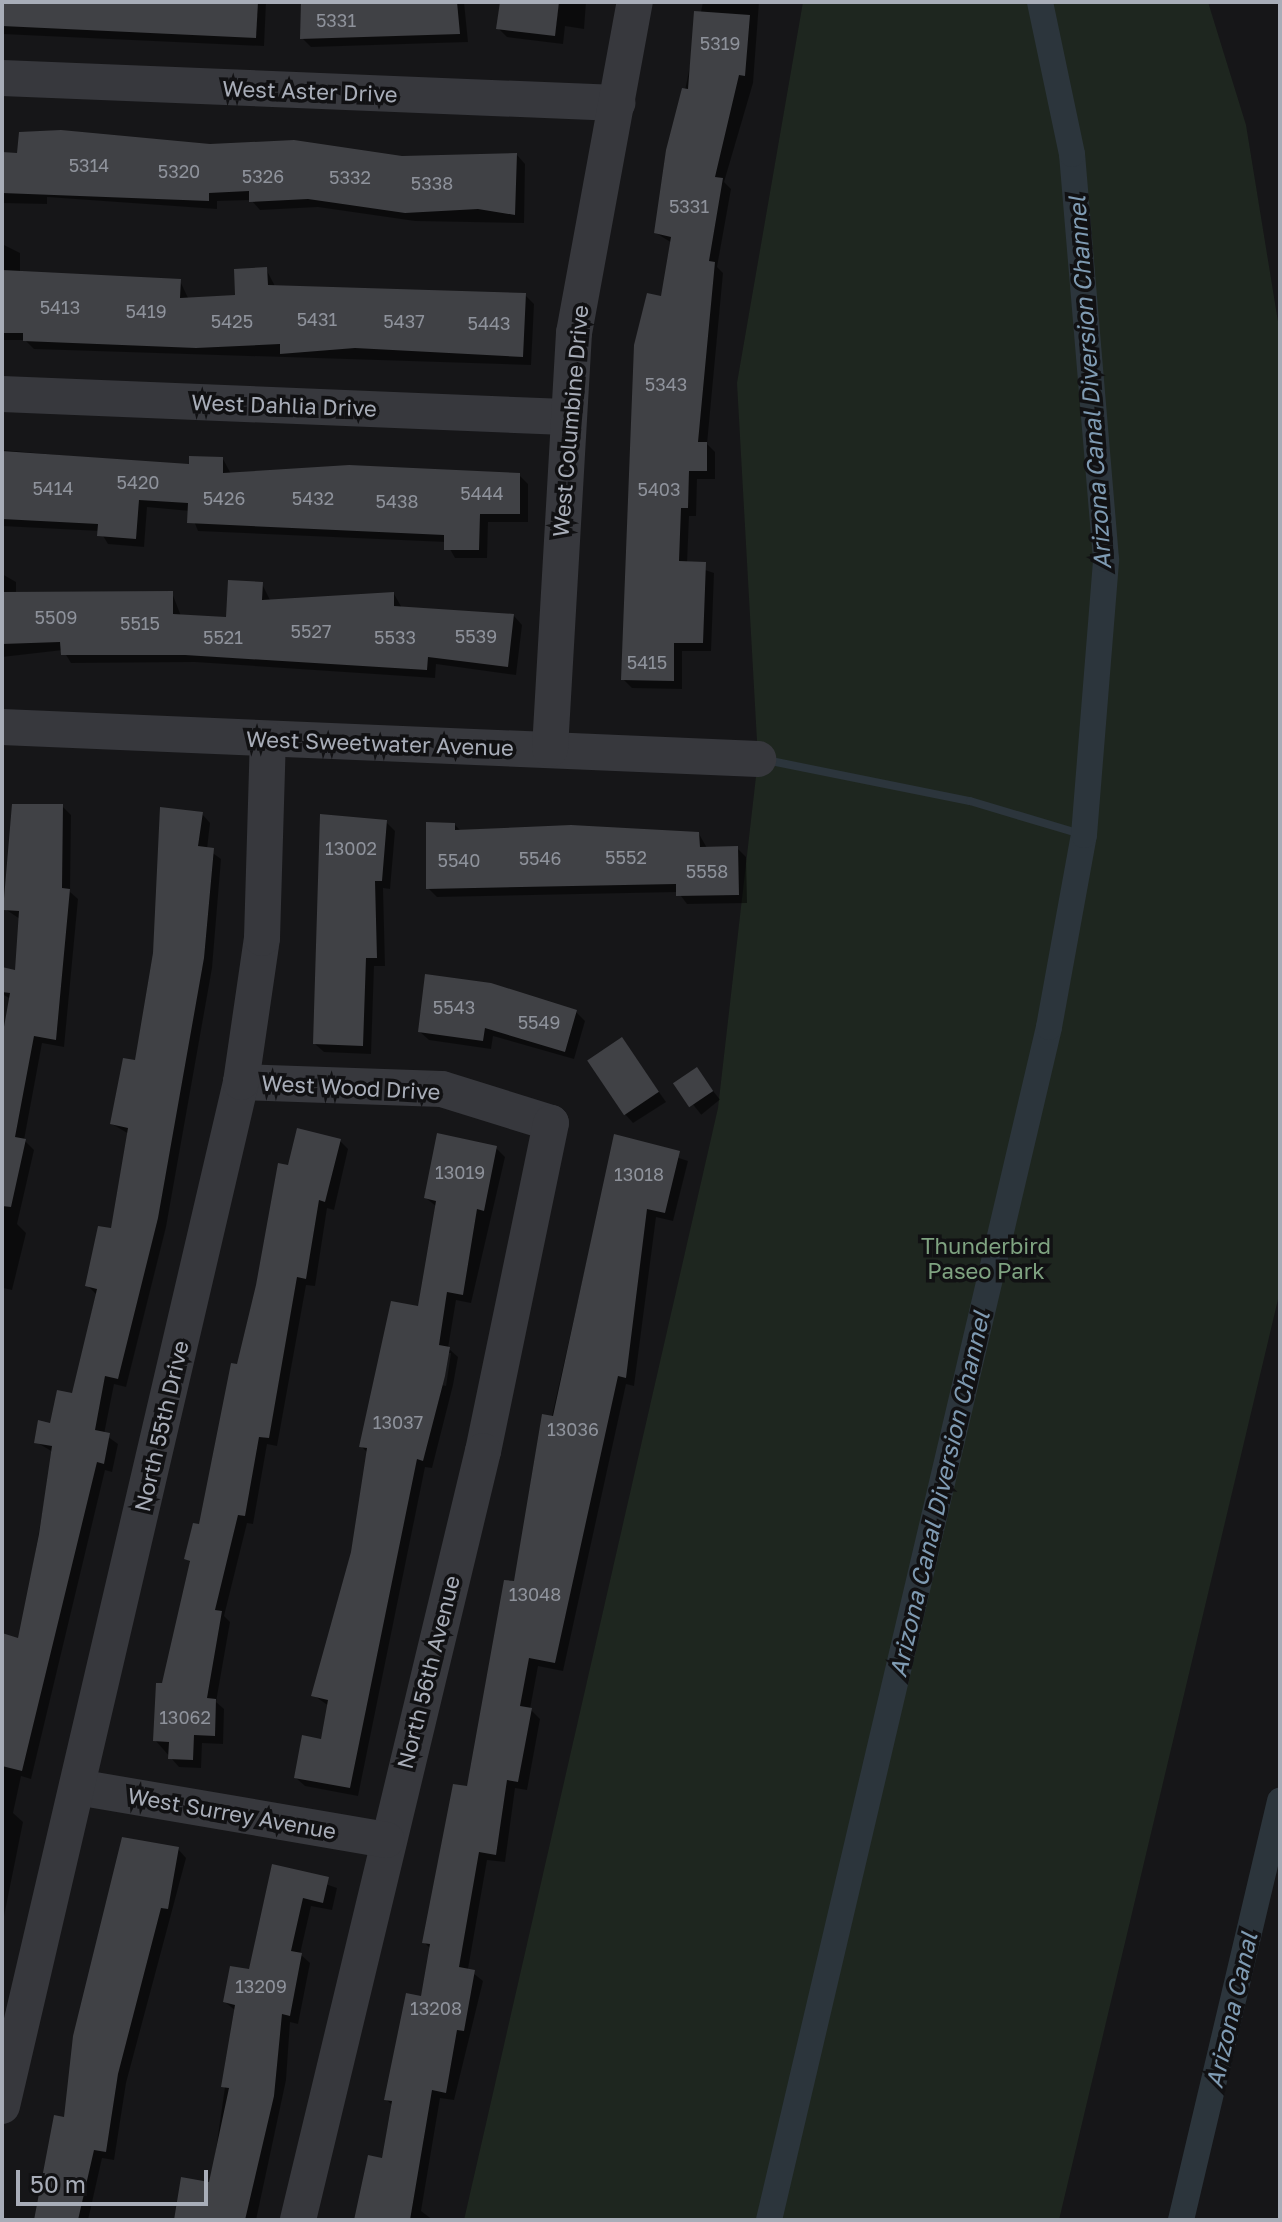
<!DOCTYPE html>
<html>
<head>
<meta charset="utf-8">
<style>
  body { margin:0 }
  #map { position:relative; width:1282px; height:2222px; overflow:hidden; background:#161618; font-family:"Golos Text",sans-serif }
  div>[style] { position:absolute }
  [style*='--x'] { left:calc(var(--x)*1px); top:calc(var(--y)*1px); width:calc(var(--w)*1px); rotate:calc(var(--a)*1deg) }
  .green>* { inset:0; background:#1e261f }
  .shadow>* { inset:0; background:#0007; transform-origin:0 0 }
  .stream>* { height:8px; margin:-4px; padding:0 4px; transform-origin:4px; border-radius:4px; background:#2c353c }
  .canal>* { height:26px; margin:-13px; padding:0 13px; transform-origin:13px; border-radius:13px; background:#2c353c }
  .building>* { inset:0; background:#404145; transform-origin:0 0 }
  .minor>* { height:36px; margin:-18px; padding:0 18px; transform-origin:18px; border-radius:18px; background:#37383d }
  span { translate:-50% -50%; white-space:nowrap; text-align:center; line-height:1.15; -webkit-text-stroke:7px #111113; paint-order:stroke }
  .number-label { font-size:18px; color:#8e929b }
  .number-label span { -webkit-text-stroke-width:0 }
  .street-label { font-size:22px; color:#a8adb8 }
  .park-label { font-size:22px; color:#7fa381 }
  .water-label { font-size:24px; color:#7f9bb3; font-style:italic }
  .frame { position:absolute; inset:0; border:4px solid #a8adb8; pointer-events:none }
  .scale { position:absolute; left:16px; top:2170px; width:192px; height:36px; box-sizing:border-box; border:4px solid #a8adb8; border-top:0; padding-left:10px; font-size:24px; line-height:28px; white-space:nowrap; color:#a8adb8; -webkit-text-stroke:6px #111113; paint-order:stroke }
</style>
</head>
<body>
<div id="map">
  <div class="green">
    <i style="clip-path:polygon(803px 2px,1208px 2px,1246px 125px,1280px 334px,1280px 1291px,1059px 2220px,464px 2220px,718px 1108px,758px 759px,737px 383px)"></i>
  </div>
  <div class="shadow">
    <i style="clip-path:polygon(2px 2px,266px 2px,264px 46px,2px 34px)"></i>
    <i style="clip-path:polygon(303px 2px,464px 2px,468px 42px,311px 47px,302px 38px)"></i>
    <i style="clip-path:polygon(502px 2px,586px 2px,584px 29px,565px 26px,563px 44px,507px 37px,498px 28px)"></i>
    <i style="clip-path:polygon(703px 2px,759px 2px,753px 83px,724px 182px,731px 189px,717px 267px,723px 273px,707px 444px,715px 452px,715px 479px,697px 479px,696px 516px,689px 516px,687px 564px,714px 573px,711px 651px,682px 651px,682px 689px,632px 688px,623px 679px,672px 243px,656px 233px)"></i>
    <i style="clip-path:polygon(210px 146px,402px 158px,517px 155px,525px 164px,524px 223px,415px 221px,318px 207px,260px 210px,251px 200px,217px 201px,217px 209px,47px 197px,47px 204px,2px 203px,2px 154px)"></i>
    <i style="clip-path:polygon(2px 244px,20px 253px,20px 273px,180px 281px,189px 300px,237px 297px,266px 269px,276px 288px,525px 295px,534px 304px,531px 365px,34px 349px,25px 340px,2px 340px)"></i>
    <i style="clip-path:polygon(2px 450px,191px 467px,223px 459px,231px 474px,519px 475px,528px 484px,528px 522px,488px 522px,487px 558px,455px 558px,446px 542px,198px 531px,190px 511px,147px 507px,144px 547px,108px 544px,100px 531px,2px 526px)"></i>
    <i style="clip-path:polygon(2px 574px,16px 582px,16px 594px,172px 593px,181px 616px,228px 619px,262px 584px,271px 602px,394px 594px,402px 608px,514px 616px,522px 625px,516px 675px,436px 664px,435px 678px,195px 662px,71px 663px,63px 650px,2px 657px)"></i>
    <i style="clip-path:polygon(62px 806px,71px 815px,70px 892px,78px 899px,64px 1047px,42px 1043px,24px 1140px,34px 1150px,17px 1224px,26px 1233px,12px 1290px,3px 1288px,2px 1295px,2px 1050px,11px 999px,2px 994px,2px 969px,17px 972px,20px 919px,5px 909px)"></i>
    <i style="clip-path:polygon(202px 814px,210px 823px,207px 849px,221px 859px,212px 968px,166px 1227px,126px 1387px,114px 1384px,104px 1434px,118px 1444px,112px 1472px,105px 1470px,31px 1779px,21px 1776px,13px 1813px,23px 1822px,2px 1926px,2px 1635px,20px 1640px,53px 1452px,36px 1442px,73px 1395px,96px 1294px,87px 1285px,112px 1231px,129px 1134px,112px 1124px,137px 1062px)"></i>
    <i style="clip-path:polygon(386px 822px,395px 831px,390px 889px,383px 888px,385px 966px,374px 966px,371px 1054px,324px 1052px,315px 1044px)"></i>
    <i style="clip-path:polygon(455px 825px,462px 832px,699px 834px,707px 848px,737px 848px,746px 857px,747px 903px,687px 904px,678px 892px,437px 897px,428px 888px)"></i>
    <i style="clip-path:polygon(576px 1012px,585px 1021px,574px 1059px,493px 1036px,491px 1049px,429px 1040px,420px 1032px)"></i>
    <i style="clip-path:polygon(622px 1040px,666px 1102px,633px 1123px,625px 1114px)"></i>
    <i style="left:696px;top:1070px;width:38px;height:24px;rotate:51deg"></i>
    <i style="clip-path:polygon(615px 1137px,688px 1161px,673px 1221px,656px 1217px,634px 1386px,626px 1384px,563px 1671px,538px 1666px,530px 1709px,540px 1719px,527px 1790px,515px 1788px,505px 1862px,487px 1860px,468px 1969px,483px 1981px,454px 2100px,440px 2098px,421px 2211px,433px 2220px,356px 2220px,384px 2161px,393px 2106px,386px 2099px,423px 1998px,431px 1949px,424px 1942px,468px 1788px)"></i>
    <i style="clip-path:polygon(340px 1141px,348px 1149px,334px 1210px,327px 1208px,315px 1286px,306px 1285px,277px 1446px,267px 1444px,253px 1524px,247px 1523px,224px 1616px,230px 1622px,216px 1702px,224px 1709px,223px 1744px,202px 1743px,201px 1768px,179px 1767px,155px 1740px,192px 1564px,186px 1558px,201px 1527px,289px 1167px)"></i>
    <i style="clip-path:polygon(evenodd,496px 1148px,505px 1157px,471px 1303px,456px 1300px,448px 1348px,458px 1357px,453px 1385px,432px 1468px,425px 1467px,358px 1796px,305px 1786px,296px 1778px,323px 1741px,329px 1706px,313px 1695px,353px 1552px,368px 1453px,361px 1446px,419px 1308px,437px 1207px,426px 1198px,496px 1148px,447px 1353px,451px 1353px,446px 1386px,442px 1385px,447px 1353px)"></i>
    <i style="clip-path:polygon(178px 1849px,186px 1858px,126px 2083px,114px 2160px,102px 2158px,88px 2220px,36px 2220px,66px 2119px)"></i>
    <i style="clip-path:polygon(274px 1866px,337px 1888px,332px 1910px,311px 1906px,300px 1954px,310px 1963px,298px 2024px,290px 2022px,286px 2080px,256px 2220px,176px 2220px,211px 2184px,236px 2011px,225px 2002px,251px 1972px)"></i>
  </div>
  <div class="stream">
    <i style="--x:766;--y:760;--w:208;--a:11.4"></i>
    <i style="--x:970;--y:801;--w:119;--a:16.6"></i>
  </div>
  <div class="canal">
    <i style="--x:769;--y:2220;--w:1225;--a:-76.79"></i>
    <i style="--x:1049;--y:1027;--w:195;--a:-79.7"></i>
    <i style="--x:1084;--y:835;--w:277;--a:-85.4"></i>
    <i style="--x:1106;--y:559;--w:406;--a:-94.8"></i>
    <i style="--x:1072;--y:154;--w:155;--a:-101.9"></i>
    <i style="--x:1181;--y:2220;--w:431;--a:-76.7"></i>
  </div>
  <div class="building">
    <i style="clip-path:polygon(2px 2px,258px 2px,256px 38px,2px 26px)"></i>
    <i style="clip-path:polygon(301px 2px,457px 2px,460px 34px,300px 39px)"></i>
    <i style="clip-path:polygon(500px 2px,559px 2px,555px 36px,496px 29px)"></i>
    <i style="clip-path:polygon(694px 11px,750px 15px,745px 76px,739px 75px,715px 177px,723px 178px,709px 261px,715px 262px,698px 442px,707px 442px,707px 471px,689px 471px,688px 508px,681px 508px,679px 561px,706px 562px,703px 643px,674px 643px,674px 681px,621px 680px,634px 345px,647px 293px,661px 296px,671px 237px,654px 233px,666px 150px,682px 88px,688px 89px)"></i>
    <i style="clip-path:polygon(61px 130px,210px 144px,294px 140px,402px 156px,517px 153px,515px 215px,478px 209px,405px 213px,308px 199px,249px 202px,249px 191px,209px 193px,209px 201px,2px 193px,2px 152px,17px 153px,19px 132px)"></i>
    <i style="clip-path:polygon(267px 267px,268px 285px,526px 293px,523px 357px,355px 348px,280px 354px,280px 344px,196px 348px,23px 341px,23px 333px,2px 333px,2px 270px,181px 279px,180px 298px,235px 295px,234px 269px)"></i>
    <i style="clip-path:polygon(2px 451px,189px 464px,189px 456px,223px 457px,223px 473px,349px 465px,520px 473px,520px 514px,480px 514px,479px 550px,444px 550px,444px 535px,187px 523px,188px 503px,139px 500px,136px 539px,97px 536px,98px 524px,2px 519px)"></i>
    <i style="clip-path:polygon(228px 580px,263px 582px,262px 600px,394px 592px,394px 606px,514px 614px,508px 667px,428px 657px,427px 670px,185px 655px,61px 655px,60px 642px,2px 644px,2px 592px,173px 591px,173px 614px,226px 617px)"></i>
    <i style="clip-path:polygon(12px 804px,63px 804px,62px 888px,70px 889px,56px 1040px,34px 1036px,15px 1137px,26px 1139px,11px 1207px,2px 1206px,2px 1038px,10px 993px,2px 992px,2px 967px,15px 970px,19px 911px,3px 910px)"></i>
    <i style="clip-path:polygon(160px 807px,203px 812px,198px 846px,214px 848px,204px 958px,158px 1218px,118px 1379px,105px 1376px,95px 1430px,110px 1433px,104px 1464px,97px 1462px,22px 1771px,2px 1766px,2px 1633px,18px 1638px,39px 1534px,52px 1446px,34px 1443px,38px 1420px,50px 1423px,57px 1390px,72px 1393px,97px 1289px,85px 1286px,98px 1226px,111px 1228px,128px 1128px,110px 1124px,123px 1058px,135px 1060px,153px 953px)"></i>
    <i style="clip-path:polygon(320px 814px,387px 820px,382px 881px,375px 881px,377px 958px,366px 958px,363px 1046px,313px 1044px)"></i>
    <i style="clip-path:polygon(426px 822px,455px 823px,455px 830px,571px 825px,699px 832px,700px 847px,738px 846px,739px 895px,676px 896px,676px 884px,426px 889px)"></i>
    <i style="clip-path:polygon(425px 974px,491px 983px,577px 1010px,565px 1052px,485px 1028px,483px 1041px,418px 1032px)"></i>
    <i style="left:622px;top:1037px;width:66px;height:42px;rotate:56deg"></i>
    <i style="left:697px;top:1067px;width:29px;height:29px;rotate:56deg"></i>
    <i style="clip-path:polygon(297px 1128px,341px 1139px,325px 1202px,319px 1200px,306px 1279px,297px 1277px,269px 1438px,259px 1437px,245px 1516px,238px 1515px,215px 1610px,222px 1611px,207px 1698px,216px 1699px,215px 1736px,194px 1735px,193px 1760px,168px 1759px,169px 1742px,153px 1741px,156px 1683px,162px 1683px,190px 1561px,184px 1559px,193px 1523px,199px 1524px,231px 1363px,237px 1364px,256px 1285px,278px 1163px,288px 1165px)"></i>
    <i style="clip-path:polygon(437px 1133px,497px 1146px,484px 1211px,477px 1209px,463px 1295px,447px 1292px,439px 1345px,450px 1347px,445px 1376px,423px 1461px,417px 1459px,350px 1788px,294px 1778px,302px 1735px,321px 1739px,328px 1700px,311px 1696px,351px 1552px,367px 1448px,359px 1447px,391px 1301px,418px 1306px,436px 1201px,424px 1198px)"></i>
    <i style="clip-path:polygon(614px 1134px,680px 1151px,665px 1213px,647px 1209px,626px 1378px,618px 1376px,555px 1663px,529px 1658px,520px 1706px,532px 1708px,518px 1782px,507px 1780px,496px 1855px,479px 1852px,459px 1967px,475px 1970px,464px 2031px,457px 2030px,446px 2093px,432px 2090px,410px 2220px,354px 2220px,368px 2155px,382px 2158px,392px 2101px,384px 2100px,406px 1993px,421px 1996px,430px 1944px,422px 1943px,453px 1784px,467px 1786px,504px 1580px,514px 1581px,542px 1414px,553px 1416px)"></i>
    <i style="clip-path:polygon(122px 1837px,179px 1847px,168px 1909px,161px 1908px,118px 2074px,106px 2152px,94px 2150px,78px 2220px,34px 2220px,54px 2115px,64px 2117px,73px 2036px)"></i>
    <i style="clip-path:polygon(272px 1864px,329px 1877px,323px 1903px,303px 1898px,291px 1951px,302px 1953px,290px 2016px,282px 2014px,274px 2096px,245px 2220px,174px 2220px,181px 2177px,209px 2182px,229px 2088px,221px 2087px,235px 2005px,223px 2002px,230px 1966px,249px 1969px)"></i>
  </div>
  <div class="minor">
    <i style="--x:2;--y:78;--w:616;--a:2.33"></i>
    <i style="--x:2;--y:394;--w:564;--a:2.34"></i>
    <i style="--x:2;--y:727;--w:757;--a:2.42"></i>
    <i style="--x:550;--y:749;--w:417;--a:-86.7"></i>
    <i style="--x:574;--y:333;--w:337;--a:-79.6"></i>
    <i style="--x:241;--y:1082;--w:201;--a:2"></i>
    <i style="--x:442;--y:1089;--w:114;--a:17.3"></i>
    <i style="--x:551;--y:1123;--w:335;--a:101.7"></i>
    <i style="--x:483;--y:1451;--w:791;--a:103.53"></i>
    <i style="--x:77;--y:1787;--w:314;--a:9.7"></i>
    <i style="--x:2;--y:2106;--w:1052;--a:-76.86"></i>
    <i style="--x:241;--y:1082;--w:146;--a:-81.7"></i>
    <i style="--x:262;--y:938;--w:199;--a:-88.3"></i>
  </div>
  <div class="number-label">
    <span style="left:336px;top:20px">5331</span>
    <span style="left:720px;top:43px">5319</span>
    <span style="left:89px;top:165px">5314</span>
    <span style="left:179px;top:171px">5320</span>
    <span style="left:263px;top:176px">5326</span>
    <span style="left:350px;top:177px">5332</span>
    <span style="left:432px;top:183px">5338</span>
    <span style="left:689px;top:206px">5331</span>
    <span style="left:60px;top:307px">5413</span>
    <span style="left:146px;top:311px">5419</span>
    <span style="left:317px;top:319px">5431</span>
    <span style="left:232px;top:321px">5425</span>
    <span style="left:404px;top:321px">5437</span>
    <span style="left:489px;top:323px">5443</span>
    <span style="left:666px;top:384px">5343</span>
    <span style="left:138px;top:482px">5420</span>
    <span style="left:53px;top:488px">5414</span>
    <span style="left:659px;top:489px">5403</span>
    <span style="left:482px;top:493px">5444</span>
    <span style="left:224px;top:498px">5426</span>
    <span style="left:313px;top:498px">5432</span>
    <span style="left:397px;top:501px">5438</span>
    <span style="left:56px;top:617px">5509</span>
    <span style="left:140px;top:623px">5515</span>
    <span style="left:311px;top:631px">5527</span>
    <span style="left:476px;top:636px">5539</span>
    <span style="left:223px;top:637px">5521</span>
    <span style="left:395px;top:637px">5533</span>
    <span style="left:647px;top:662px">5415</span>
    <span style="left:351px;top:848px">13002</span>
    <span style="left:626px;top:857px">5552</span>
    <span style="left:540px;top:858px">5546</span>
    <span style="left:459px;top:860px">5540</span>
    <span style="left:707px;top:871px">5558</span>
    <span style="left:454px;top:1007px">5543</span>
    <span style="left:539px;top:1022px">5549</span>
    <span style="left:460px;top:1172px">13019</span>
    <span style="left:639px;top:1174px">13018</span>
    <span style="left:398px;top:1422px">13037</span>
    <span style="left:573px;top:1429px">13036</span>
    <span style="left:535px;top:1594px">13048</span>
    <span style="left:185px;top:1717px">13062</span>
    <span style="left:261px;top:1986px">13209</span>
    <span style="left:436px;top:2008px">13208</span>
  </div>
  <div class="street-label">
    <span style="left:310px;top:91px;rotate:2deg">West Aster Drive</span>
    <span style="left:284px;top:405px;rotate:2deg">West Dahlia Drive</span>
    <span style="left:570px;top:421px;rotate:-85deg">West Columbine Drive</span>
    <span style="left:380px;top:743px;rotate:2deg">West Sweetwater Avenue</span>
    <span style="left:351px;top:1087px;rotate:3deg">West Wood Drive</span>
    <span style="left:161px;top:1426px;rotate:-77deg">North 55th Drive</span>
    <span style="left:428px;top:1672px;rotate:-76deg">North 56th Avenue</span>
    <span style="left:232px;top:1813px;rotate:10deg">West Surrey Avenue</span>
  </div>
  <div class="park-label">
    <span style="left:986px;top:1258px">Thunderbird<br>Paseo Park</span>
  </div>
  <div class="water-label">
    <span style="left:1089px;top:383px;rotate:-94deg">Arizona Canal Diversion Channel</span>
    <span style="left:939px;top:1494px;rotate:-77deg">Arizona Canal Diversion Channel</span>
    <span style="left:1231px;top:2010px;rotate:-77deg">Arizona Canal</span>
  </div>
  <div class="frame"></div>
  <div class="scale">50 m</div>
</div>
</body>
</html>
